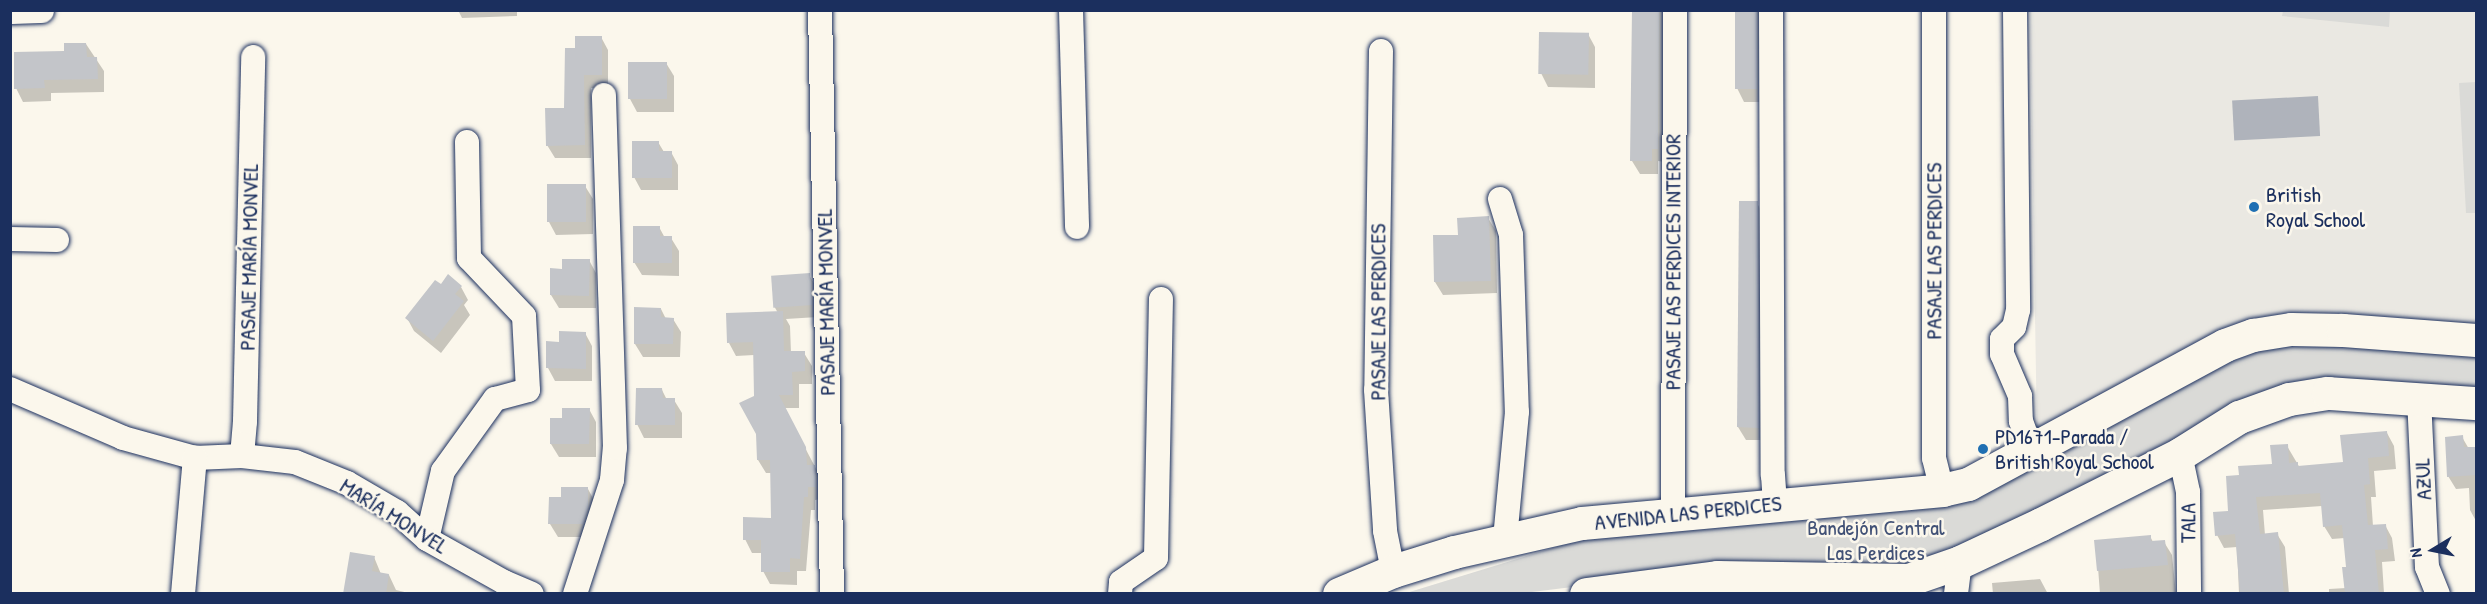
<!DOCTYPE html>
<html>
<head>
<meta charset="utf-8">
<style>
  body { margin:0 }
  #map { position:relative; width:2487px; height:604px; overflow:hidden; background:#fbf7ec; font-family:"Patrick Hand",sans-serif }
  div>[style] { position:absolute }
  [style*='--x'] { left:calc(var(--x)*1px); top:calc(var(--y)*1px); width:calc(var(--w)*1px); rotate:calc(var(--a)*1deg) }
  .built>* { inset:0; background:#eae8e2 }
  .green>* { inset:0; background:#dadad7 }
  .water>* { inset:0; background:#afb3bb; transform-origin:0 0 }
  .shadow>* { inset:0; background:#0003 }
  .building>* { inset:0; background:#c3c5c9; transform-origin:0 0 }
  .roads { filter:drop-shadow(0 0 2px #1b2f5e) drop-shadow(0 0 2px #1b2f5e) }
  .street>* { height:24px; margin:-12px; padding:0 12px; transform-origin:12px; border-radius:12px; background:#fbf7ec }
  .primary>* { height:33px; margin:-16.5px; padding:0 16.5px; transform-origin:16.5px; border-radius:16.5px; background:#fbf7ec }
  .dots>* { width:16px; height:16px; translate:-50% -50%; box-sizing:border-box; border:3px solid #fbf7ec; border-radius:50% }
  span { translate:-50% -50%; white-space:nowrap; text-align:center; line-height:1.15; -webkit-text-stroke:5px #fbf7ec; paint-order:stroke }
  .poi-label { font-size:22px; color:#1b2f5e }
  .left { translate:0 -50%; text-align:left }
  .street-label { font-size:22px; color:#1b2f5e }
  .park-label { font-size:22px; color:#415176 }
  .frame { position:absolute; inset:0; border:12px solid #1b2f5e; pointer-events:none }
  .north { position:absolute; left:2403px; top:520px; width:60px; height:60px; -webkit-text-stroke:4px #fbf7ec; paint-order:stroke; rotate:260deg; font-size:16px; font-weight:700; line-height:24px; text-align:center; color:#1b2f5e }
  .north::after { content:''; display:block; margin:auto; width:21px; height:27px; background:#1b2f5e; clip-path:polygon(50% 0,100% 100%,50% 72%,0 100%) }
</style>
</head>
<body>
<div id="map">
  <div class="built">
    <i style="clip-path:polygon(2030px 11px,2476px 11px,2476px 325px,2037px 436px)"></i>
  </div>
  <div class="green">
    <i style="clip-path:polygon(2283px 11px,2283px 10px,2390px 11px,2389px 27px,2282px 16px)"></i>
    <i style="clip-path:polygon(2476px 82px,2476px 213px,2466px 213px,2459px 83px)"></i>
    <i style="clip-path:polygon(2278px 345px,2423px 347px,2476px 354px,2476px 396px,2305px 387px,1920px 567px,1709px 570px,1524px 593px,1403px 594px,1572px 542px,1669px 527px,1872px 507px,2224px 361px)"></i>
  </div>
  <div class="water">
    <i style="left:2318px;top:96px;width:40px;height:86px;rotate:87deg"></i>
  </div>
  <div class="shadow">
    <i style="clip-path:polygon(458px 10px,517px 10px,517px 16px,462px 18px)"></i>
    <i style="clip-path:polygon(1633px 10px,1666px 10px,1665px 162px,1658px 161px,1658px 174px,1640px 174px,1632px 161px)"></i>
    <i style="clip-path:polygon(1737px 10px,1768px 10px,1764px 102px,1744px 102px,1737px 88px)"></i>
    <i style="clip-path:polygon(1588px 34px,1595px 47px,1595px 88px,1548px 87px,1541px 73px)"></i>
    <i style="clip-path:polygon(601px 37px,608px 50px,608px 88px,591px 88px,591px 158px,555px 158px,547px 145px,566px 109px,576px 50px)"></i>
    <i style="clip-path:polygon(86px 44px,104px 71px,104px 92px,51px 93px,51px 101px,23px 102px,16px 88px)"></i>
    <i style="clip-path:polygon(666px 63px,674px 76px,674px 112px,637px 112px,630px 99px)"></i>
    <i style="clip-path:polygon(658px 142px,664px 152px,671px 152px,678px 165px,678px 190px,641px 190px,634px 177px)"></i>
    <i style="clip-path:polygon(585px 186px,593px 199px,593px 234px,556px 235px,549px 222px)"></i>
    <i style="clip-path:polygon(1757px 203px,1764px 216px,1765px 440px,1746px 440px,1738px 427px)"></i>
    <i style="clip-path:polygon(1488px 218px,1496px 231px,1497px 293px,1443px 295px,1435px 282px,1434px 237px,1460px 236px)"></i>
    <i style="clip-path:polygon(659px 227px,665px 238px,671px 238px,679px 251px,679px 276px,642px 275px,634px 262px)"></i>
    <i style="clip-path:polygon(589px 260px,596px 273px,596px 308px,559px 308px,551px 295px,564px 270px)"></i>
    <i style="clip-path:polygon(809px 275px,817px 288px,818px 317px,786px 319px,790px 326px,791px 353px,804px 353px,812px 366px,812px 384px,799px 384px,799px 408px,784px 408px,822px 480px,822px 499px,815px 500px,815px 510px,811px 510px,806px 571px,797px 571px,797px 585px,770px 584px,763px 571px,763px 553px,752px 553px,745px 539px,772px 519px,771px 473px,766px 473px,758px 460px,754px 355px,736px 356px,729px 343px,778px 313px,774px 306px)"></i>
    <i style="clip-path:polygon(441px 286px,461px 287px,468px 300px,464px 305px,470px 315px,441px 353px,414px 331px,407px 318px)"></i>
    <i style="clip-path:polygon(661px 309px,666px 319px,673px 319px,681px 332px,680px 357px,643px 357px,635px 344px)"></i>
    <i style="clip-path:polygon(585px 333px,592px 346px,592px 381px,555px 381px,548px 368px,560px 343px)"></i>
    <i style="clip-path:polygon(662px 390px,667px 400px,674px 400px,682px 413px,682px 438px,644px 438px,637px 424px)"></i>
    <i style="clip-path:polygon(589px 409px,596px 422px,596px 457px,559px 457px,551px 444px,564px 419px)"></i>
    <i style="clip-path:polygon(2387px 433px,2394px 446px,2396px 469px,2374px 471px,2376px 497px,2371px 497px,2373px 526px,2385px 525px,2392px 538px,2395px 561px,2382px 562px,2384px 593px,2389px 594px,2329px 594px,2329px 589px,2346px 588px,2348px 568px,2345px 538px,2332px 539px,2324px 526px,2322px 506px,2263px 510px,2265px 535px,2277px 534px,2285px 547px,2289px 594px,2239px 594px,2237px 547px,2224px 548px,2217px 535px,2230px 512px,2240px 476px,2273px 466px,2287px 446px,2300px 468px,2344px 464px)"></i>
    <i style="clip-path:polygon(2462px 437px,2469px 449px,2476px 448px,2476px 521px,2470px 510px,2469px 488px,2456px 489px,2448px 476px)"></i>
    <i style="clip-path:polygon(588px 489px,595px 502px,590px 537px,558px 537px,550px 524px,563px 499px)"></i>
    <i style="clip-path:polygon(2150px 536px,2153px 542px,2164px 542px,2172px 555px,2176px 594px,2100px 594px,2096px 541px)"></i>
    <i style="clip-path:polygon(374px 557px,381px 574px,389px 575px,396px 590px,413px 594px,344px 594px)"></i>
    <i style="clip-path:polygon(2040px 579px,2048px 594px,1993px 594px,1992px 583px)"></i>
  </div>
  <div class="building">
    <i style="clip-path:polygon(1632px 10px,1659px 10px,1658px 149px,1652px 149px,1652px 161px,1630px 161px)"></i>
    <i style="left:1735px;top:10px;width:22px;height:79px"></i>
    <i style="left:1539px;top:32px;width:50px;height:42px;rotate:1deg"></i>
    <i style="clip-path:polygon(575px 36px,602px 36px,602px 75px,584px 75px,585px 145px,546px 146px,545px 108px,564px 108px,565px 48px,575px 48px)"></i>
    <i style="clip-path:polygon(64px 43px,86px 43px,87px 57px,97px 57px,98px 79px,44px 80px,45px 88px,14px 89px,14px 52px,64px 51px)"></i>
    <i style="left:628px;top:62px;width:39px;height:37px"></i>
    <i style="clip-path:polygon(632px 141px,659px 141px,659px 151px,672px 151px,672px 178px,632px 178px)"></i>
    <i style="left:586px;top:184px;width:38px;height:39px;rotate:90deg"></i>
    <i style="clip-path:polygon(1739px 201px,1758px 201px,1759px 428px,1737px 427px)"></i>
    <i style="clip-path:polygon(1489px 216px,1491px 281px,1434px 282px,1433px 235px,1458px 235px,1457px 218px)"></i>
    <i style="clip-path:polygon(633px 226px,660px 226px,660px 236px,672px 236px,672px 263px,633px 263px)"></i>
    <i style="clip-path:polygon(562px 259px,590px 259px,589px 296px,550px 295px,550px 268px,562px 269px)"></i>
    <i style="left:810px;top:273px;width:32px;height:39px;rotate:86deg"></i>
    <i style="clip-path:polygon(448px 274px,462px 286px,455px 294px,464px 301px,433px 341px,405px 318px,435px 280px,441px 284px)"></i>
    <i style="clip-path:polygon(634px 307px,661px 308px,661px 317px,674px 318px,673px 344px,634px 344px)"></i>
    <i style="clip-path:polygon(783px 311px,784px 351px,805px 351px,805px 371px,792px 372px,793px 395px,779px 395px,806px 447px,807px 465px,815px 465px,816px 487px,808px 487px,808px 497px,804px 497px,800px 559px,790px 558px,790px 572px,761px 572px,761px 540px,743px 540px,743px 517px,771px 518px,770px 460px,757px 460px,756px 434px,739px 403px,754px 396px,753px 342px,727px 343px,726px 313px)"></i>
    <i style="clip-path:polygon(559px 331px,586px 332px,586px 369px,546px 368px,546px 341px,559px 342px)"></i>
    <i style="clip-path:polygon(636px 388px,662px 388px,663px 398px,675px 398px,675px 425px,635px 425px)"></i>
    <i style="clip-path:polygon(562px 408px,590px 408px,589px 444px,550px 444px,550px 418px,562px 418px)"></i>
    <i style="clip-path:polygon(2387px 431px,2389px 456px,2368px 458px,2370px 484px,2364px 485px,2368px 525px,2386px 524px,2388px 549px,2375px 550px,2379px 594px,2345px 594px,2342px 567px,2346px 567px,2342px 525px,2323px 527px,2320px 493px,2256px 497px,2260px 534px,2278px 532px,2284px 594px,2240px 594px,2235px 534px,2215px 536px,2213px 512px,2228px 511px,2226px 476px,2239px 475px,2238px 466px,2272px 464px,2270px 445px,2288px 444px,2289px 463px,2298px 462px,2298px 466px,2343px 462px,2340px 435px)"></i>
    <i style="clip-path:polygon(2463px 435px,2464px 447px,2476px 447px,2476px 475px,2447px 477px,2445px 437px)"></i>
    <i style="clip-path:polygon(561px 487px,588px 487px,588px 507px,583px 524px,548px 524px,549px 497px,561px 497px)"></i>
    <i style="clip-path:polygon(2151px 535px,2151px 541px,2165px 540px,2168px 565px,2097px 571px,2094px 540px)"></i>
    <i style="clip-path:polygon(350px 552px,375px 556px,372px 571px,389px 574px,386px 594px,343px 594px)"></i>
  </div>
  <div class="roads">
    <div class="street">
      <i style="--x:820;--y:10;--w:584;--a:88.82"></i>
      <i style="--x:1071;--y:10;--w:217;--a:88.4"></i>
      <i style="--x:1771;--y:10;--w:465;--a:89.8"></i>
      <i style="--x:1773;--y:475;--w:29;--a:86"></i>
      <i style="--x:1934;--y:10;--w:448;--a:90"></i>
      <i style="--x:1934;--y:458;--w:33;--a:76"></i>
      <i style="--x:2015;--y:10;--w:300;--a:89.4"></i>
      <i style="--x:2018;--y:310;--w:17;--a:103"></i>
      <i style="--x:2014;--y:327;--w:17;--a:135"></i>
      <i style="--x:2002;--y:339;--w:15;--a:90"></i>
      <i style="--x:2002;--y:354;--w:46;--a:66.8"></i>
      <i style="--x:2020;--y:396;--w:25;--a:88"></i>
      <i style="--x:2021;--y:421;--w:32;--a:70"></i>
      <i style="--x:10;--y:12;--w:32;--a:-2"></i>
      <i style="--x:1381;--y:51;--w:339;--a:90.8"></i>
      <i style="--x:1376;--y:390;--w:141;--a:86.3"></i>
      <i style="--x:1385;--y:531;--w:41;--a:78.7"></i>
      <i style="--x:1500;--y:199;--w:38;--a:73"></i>
      <i style="--x:1511;--y:235;--w:177;--a:88.1"></i>
      <i style="--x:1517;--y:412;--w:128;--a:95.4"></i>
      <i style="--x:10;--y:239;--w:47;--a:1.2"></i>
      <i style="--x:10;--y:389;--w:123;--a:23.4"></i>
      <i style="--x:123;--y:438;--w:75;--a:15.5"></i>
      <i style="--x:195;--y:458;--w:47;--a:-2.4"></i>
      <i style="--x:242;--y:456;--w:53;--a:6.5"></i>
      <i style="--x:295;--y:462;--w:56;--a:22"></i>
      <i style="--x:347;--y:483;--w:58;--a:30.1"></i>
      <i style="--x:397;--y:512;--w:40;--a:42"></i>
      <i style="--x:427;--y:539;--w:88;--a:29.2"></i>
      <i style="--x:504;--y:582;--w:30;--a:23"></i>
      <i style="--x:2419;--y:398;--w:169;--a:87.3"></i>
      <i style="--x:2427;--y:567;--w:29;--a:68"></i>
      <i style="--x:2180;--y:454;--w:39;--a:78"></i>
      <i style="--x:2188;--y:492;--w:102;--a:89.4"></i>
      <i style="--x:242;--y:456;--w:35;--a:-85"></i>
      <i style="--x:245;--y:421;--w:364;--a:-88.7"></i>
      <i style="--x:1673;--y:513;--w:503;--a:-89.77"></i>
      <i style="--x:427;--y:539;--w:70;--a:-76.8"></i>
      <i style="--x:443;--y:471;--w:89;--a:-54.2"></i>
      <i style="--x:495;--y:399;--w:34;--a:-15"></i>
      <i style="--x:528;--y:390;--w:74;--a:-93.1"></i>
      <i style="--x:524;--y:316;--w:80;--a:-133.5"></i>
      <i style="--x:469;--y:258;--w:116;--a:-91"></i>
      <i style="--x:183;--y:594;--w:137;--a:-85"></i>
      <i style="--x:575;--y:594;--w:120;--a:-72"></i>
      <i style="--x:612;--y:480;--w:32;--a:-85"></i>
      <i style="--x:615;--y:448;--w:353;--a:-91.8"></i>
      <i style="--x:1120;--y:594;--w:12;--a:-85"></i>
      <i style="--x:1121;--y:582;--w:42;--a:-34.4"></i>
      <i style="--x:1156;--y:558;--w:259;--a:-88.9"></i>
      <i style="--x:1956;--y:594;--w:32;--a:-83"></i>
    </div>
    <div class="primary">
      <i style="--x:1339;--y:594;--w:59;--a:-23.1"></i>
      <i style="--x:1393;--y:571;--w:64;--a:-17.3"></i>
      <i style="--x:1454;--y:552;--w:131;--a:-12.8"></i>
      <i style="--x:1582;--y:523;--w:362;--a:-5.2"></i>
      <i style="--x:1942;--y:490;--w:27;--a:-13"></i>
      <i style="--x:1968;--y:484;--w:292;--a:-28.4"></i>
      <i style="--x:2225;--y:345;--w:30;--a:-20"></i>
      <i style="--x:2253;--y:335;--w:38;--a:-9"></i>
      <i style="--x:2291;--y:329;--w:52;--a:1.1"></i>
      <i style="--x:2343;--y:330;--w:133;--a:4.3"></i>
      <i style="--x:1586;--y:594;--w:132;--a:-7.4"></i>
      <i style="--x:1717;--y:577;--w:191;--a:0.9"></i>
      <i style="--x:1908;--y:580;--w:55;--a:-19.1"></i>
      <i style="--x:1960;--y:562;--w:89;--a:-25.1"></i>
      <i style="--x:2041;--y:524;--w:156;--a:-26.7"></i>
      <i style="--x:2180;--y:454;--w:70;--a:-32.1"></i>
      <i style="--x:2239;--y:417;--w:53;--a:-19.8"></i>
      <i style="--x:2289;--y:399;--w:39;--a:-9"></i>
      <i style="--x:2328;--y:393;--w:148;--a:3.9"></i>
    </div>
  </div>
  <div class="dots">
    <i style="left:2254px;top:207px;background:#1f6fb2"></i>
    <i style="left:1983px;top:449px;background:#1f6fb2"></i>
  </div>
  <div class="poi-label">
    <span class="left" style="left:2266px;top:207px">British<br>Royal School</span>
    <span class="left" style="left:1995px;top:449px">PD1671-Parada /<br>British Royal School</span>
  </div>
  <div class="street-label">
    <span style="left:1934px;top:251px;rotate:-90deg">PASAJE LAS PERDICES</span>
    <span style="left:249px;top:257px;rotate:-89deg">PASAJE MARÍA MONVEL</span>
    <span style="left:1673px;top:262px;rotate:-90deg">PASAJE LAS PERDICES INTERIOR</span>
    <span style="left:826px;top:302px;rotate:-91deg">PASAJE MARÍA MONVEL</span>
    <span style="left:1378px;top:312px;rotate:-90deg">PASAJE LAS PERDICES</span>
    <span style="left:2423px;top:479px;rotate:-93deg">AZUL</span>
    <span style="left:1688px;top:513px;rotate:-6deg">AVENIDA LAS PERDICES</span>
    <span style="left:394px;top:516px;rotate:32deg">MARÍA MONVEL</span>
    <span style="left:2188px;top:523px;rotate:-90deg">TALA</span>
  </div>
  <div class="park-label">
    <span style="left:1876px;top:540px">Bandejón Central<br>Las Perdices</span>
  </div>
  <div class="frame"></div>
  <div class="north">N</div>
</div>
</body>
</html>
